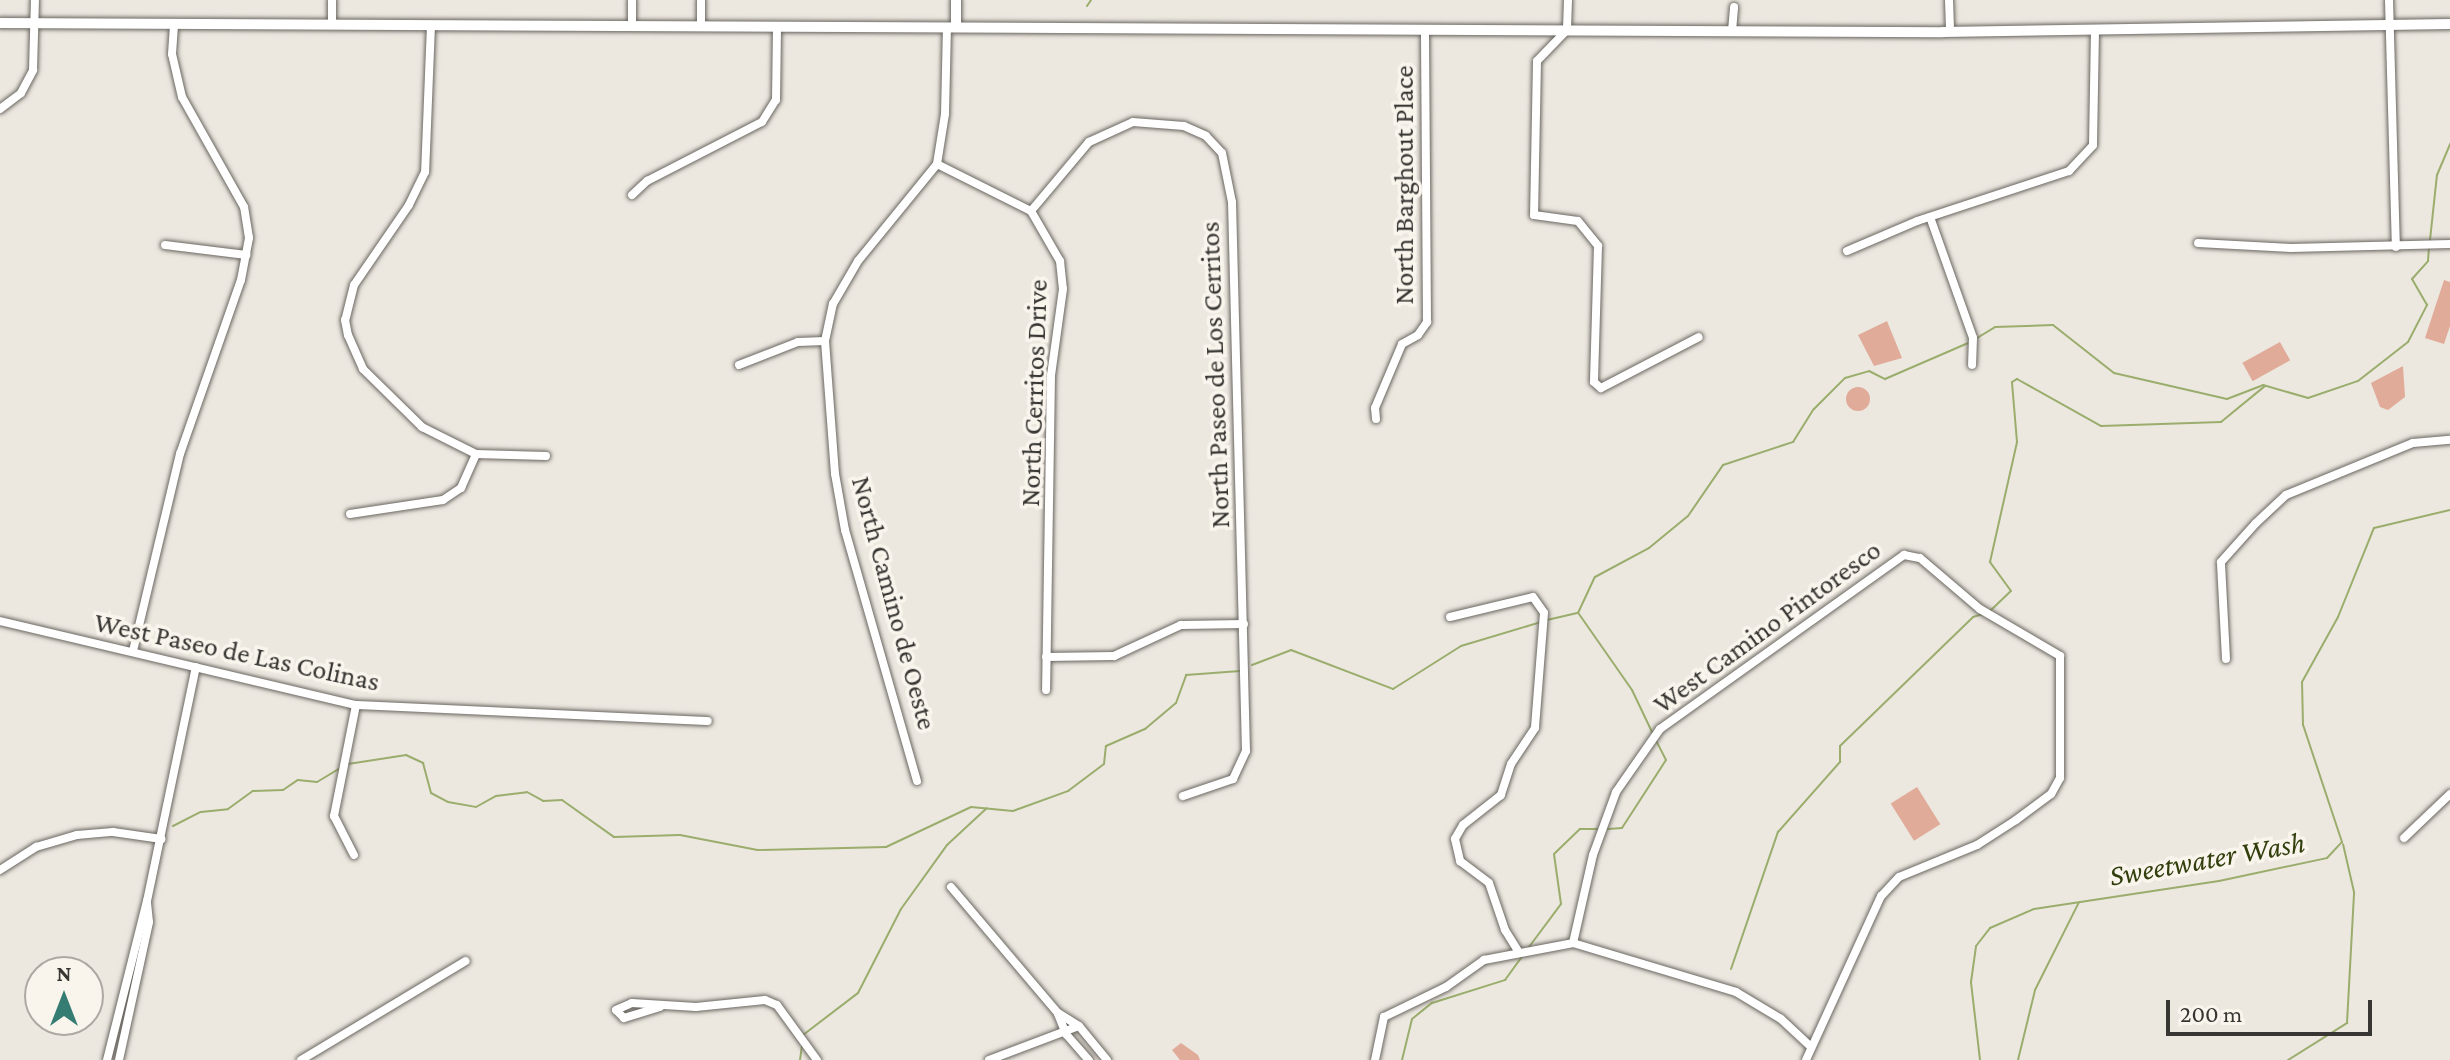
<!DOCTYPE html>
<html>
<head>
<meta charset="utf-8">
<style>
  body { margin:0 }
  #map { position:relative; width:2450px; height:1060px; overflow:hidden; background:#ece8e0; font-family:"Crimson Pro",serif }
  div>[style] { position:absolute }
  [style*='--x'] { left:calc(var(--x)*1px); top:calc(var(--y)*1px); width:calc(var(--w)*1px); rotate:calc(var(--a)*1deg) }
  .green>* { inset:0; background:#e1ab99; transform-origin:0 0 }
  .round { border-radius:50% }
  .stream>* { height:2px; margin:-1px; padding:0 1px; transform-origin:1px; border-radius:1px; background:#9aad6c }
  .roads { filter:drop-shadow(0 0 2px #6a6660) drop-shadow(0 0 2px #6a6660) }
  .minor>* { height:8px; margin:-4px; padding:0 4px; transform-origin:4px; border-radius:4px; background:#fff }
  .tertiary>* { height:10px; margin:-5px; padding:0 5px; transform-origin:5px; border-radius:5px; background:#fff }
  span { translate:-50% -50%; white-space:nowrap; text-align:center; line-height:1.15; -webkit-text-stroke:7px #f9f5ed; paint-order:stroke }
  .street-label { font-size:28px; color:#383633 }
  .water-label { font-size:30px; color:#323e0c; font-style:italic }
  .north { position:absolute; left:24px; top:956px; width:80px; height:80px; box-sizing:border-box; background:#f9f5ed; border:2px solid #aca9a3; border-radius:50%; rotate:0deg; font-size:22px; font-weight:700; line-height:32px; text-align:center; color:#383633 }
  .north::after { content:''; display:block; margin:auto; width:28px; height:36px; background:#357c73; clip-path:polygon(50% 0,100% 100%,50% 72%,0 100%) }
  .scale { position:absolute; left:2166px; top:1000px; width:206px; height:36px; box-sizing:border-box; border:4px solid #383633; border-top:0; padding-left:10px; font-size:24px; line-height:28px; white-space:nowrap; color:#383633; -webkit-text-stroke:6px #f9f5ed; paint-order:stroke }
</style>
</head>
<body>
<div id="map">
  <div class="green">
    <i style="clip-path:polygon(2444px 280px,2450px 282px,2450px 326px,2444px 344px,2425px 338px)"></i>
    <i style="clip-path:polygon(1887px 321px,1902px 358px,1874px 366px,1858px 335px)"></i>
    <i style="left:2280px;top:342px;width:21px;height:43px;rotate:61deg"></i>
    <i style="clip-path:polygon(2403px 366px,2405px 397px,2388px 410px,2380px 407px,2371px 383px)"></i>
    <i class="round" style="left:1846px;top:387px;width:24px;height:24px"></i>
    <i style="left:1917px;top:787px;width:44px;height:31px;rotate:58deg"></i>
    <i style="clip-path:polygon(1181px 1043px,1198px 1055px,1200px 1060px,1180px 1060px,1172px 1050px)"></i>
  </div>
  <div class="stream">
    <i style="--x:1087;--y:6;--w:7;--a:-56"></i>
    <i style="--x:2430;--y:240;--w:65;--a:-83.9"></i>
    <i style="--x:2437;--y:175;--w:34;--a:-67"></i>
    <i style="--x:1977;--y:338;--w:21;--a:-31"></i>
    <i style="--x:1995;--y:327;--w:58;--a:-2"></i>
    <i style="--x:2053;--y:325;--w:78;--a:38.2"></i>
    <i style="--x:2114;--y:373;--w:116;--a:13"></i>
    <i style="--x:2227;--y:399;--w:39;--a:-21"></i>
    <i style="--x:2263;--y:385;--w:47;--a:16.1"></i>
    <i style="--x:2308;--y:398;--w:53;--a:-18.8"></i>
    <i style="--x:2358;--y:381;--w:63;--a:-38"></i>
    <i style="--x:2408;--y:342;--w:42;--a:-62.8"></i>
    <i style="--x:2427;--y:305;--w:30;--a:-120"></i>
    <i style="--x:2412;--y:279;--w:24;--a:-48"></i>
    <i style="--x:2428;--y:261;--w:15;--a:-86"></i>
    <i style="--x:1989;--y:612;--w:30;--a:-44"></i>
    <i style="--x:2011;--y:591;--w:36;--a:-126"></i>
    <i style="--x:1990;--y:562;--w:123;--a:-77.3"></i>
    <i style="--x:2017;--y:442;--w:60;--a:-94.8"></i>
    <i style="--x:2012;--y:382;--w:6;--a:-31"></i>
    <i style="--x:2017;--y:379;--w:96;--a:29.2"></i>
    <i style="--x:2101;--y:426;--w:120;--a:-1.9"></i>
    <i style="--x:2221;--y:422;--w:57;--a:-39.3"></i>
    <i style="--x:1579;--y:614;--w:93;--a:55.1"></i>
    <i style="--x:1632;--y:690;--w:49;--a:64.5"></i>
    <i style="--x:1547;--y:620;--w:32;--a:-13"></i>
    <i style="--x:1578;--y:613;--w:40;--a:-65"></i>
    <i style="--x:1595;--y:577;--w:61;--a:-28.2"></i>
    <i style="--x:1649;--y:548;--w:50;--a:-39.4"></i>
    <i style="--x:1688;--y:516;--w:62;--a:-55.5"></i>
    <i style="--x:1723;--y:465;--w:74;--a:-18.2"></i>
    <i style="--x:1793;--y:442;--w:39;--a:-58"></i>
    <i style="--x:1814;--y:409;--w:44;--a:-45"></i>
    <i style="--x:1845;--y:378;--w:25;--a:-16"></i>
    <i style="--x:1869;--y:371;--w:18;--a:27"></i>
    <i style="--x:1885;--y:379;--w:90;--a:-23.4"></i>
    <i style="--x:1252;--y:665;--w:42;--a:-21"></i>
    <i style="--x:1291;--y:650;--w:109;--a:20.9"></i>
    <i style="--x:1393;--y:689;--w:80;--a:-32.3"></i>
    <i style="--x:1461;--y:646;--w:84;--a:-16.7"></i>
    <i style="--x:348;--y:764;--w:59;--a:-8.8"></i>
    <i style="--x:406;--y:755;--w:19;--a:25"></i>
    <i style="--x:423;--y:763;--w:31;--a:75"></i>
    <i style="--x:431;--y:793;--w:19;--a:28"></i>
    <i style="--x:448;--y:802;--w:28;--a:10"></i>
    <i style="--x:476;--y:807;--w:23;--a:-29"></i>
    <i style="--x:496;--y:796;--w:31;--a:-7"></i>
    <i style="--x:527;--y:792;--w:18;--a:29"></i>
    <i style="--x:543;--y:801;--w:19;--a:-3"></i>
    <i style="--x:562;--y:800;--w:64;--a:35.4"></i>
    <i style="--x:614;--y:837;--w:66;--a:-1.7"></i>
    <i style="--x:680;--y:835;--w:79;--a:10.9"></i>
    <i style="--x:758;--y:850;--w:128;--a:-1.3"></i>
    <i style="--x:886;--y:847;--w:94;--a:-25.2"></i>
    <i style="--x:971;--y:807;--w:42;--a:5.4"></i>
    <i style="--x:1013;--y:811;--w:59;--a:-20"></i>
    <i style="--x:1068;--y:791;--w:45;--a:-36.9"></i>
    <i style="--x:1104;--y:764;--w:18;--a:-84"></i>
    <i style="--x:1106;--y:746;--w:43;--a:-23.6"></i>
    <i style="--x:1145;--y:729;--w:40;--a:-40"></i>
    <i style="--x:1176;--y:703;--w:30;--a:-70"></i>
    <i style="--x:1186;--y:675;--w:54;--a:-4.2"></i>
    <i style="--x:173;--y:826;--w:31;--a:-27"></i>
    <i style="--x:201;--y:812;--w:27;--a:-6"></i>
    <i style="--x:228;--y:809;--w:31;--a:-36"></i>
    <i style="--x:253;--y:791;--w:30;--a:-2"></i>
    <i style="--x:283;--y:790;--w:18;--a:-34"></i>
    <i style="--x:298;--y:780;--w:19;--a:6"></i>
    <i style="--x:317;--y:782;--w:29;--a:-31"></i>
    <i style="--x:1608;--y:829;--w:14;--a:-4"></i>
    <i style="--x:1622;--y:828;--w:81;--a:-57.1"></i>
    <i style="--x:1666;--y:760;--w:22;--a:-117"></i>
    <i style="--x:1529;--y:947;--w:54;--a:-53.3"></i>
    <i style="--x:1561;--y:904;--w:50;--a:-98"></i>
    <i style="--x:1554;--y:854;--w:36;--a:-44"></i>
    <i style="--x:1580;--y:829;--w:17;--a:0"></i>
    <i style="--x:1731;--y:969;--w:145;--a:-71.1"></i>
    <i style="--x:1778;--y:832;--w:94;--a:-48.5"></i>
    <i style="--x:1840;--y:762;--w:16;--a:-90"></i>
    <i style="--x:1840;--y:746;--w:185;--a:-44.1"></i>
    <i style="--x:1973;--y:617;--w:10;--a:-17"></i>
    <i style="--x:803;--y:1035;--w:69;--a:-37.4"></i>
    <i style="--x:858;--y:993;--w:94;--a:-62.9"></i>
    <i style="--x:901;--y:909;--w:79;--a:-54.3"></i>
    <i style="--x:947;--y:845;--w:54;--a:-42.8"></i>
    <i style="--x:800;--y:1060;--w:15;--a:-82"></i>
    <i style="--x:1402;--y:1060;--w:42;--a:-76.3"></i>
    <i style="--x:1412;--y:1019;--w:26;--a:-39"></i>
    <i style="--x:1432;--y:1003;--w:77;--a:-17.5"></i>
    <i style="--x:1505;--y:980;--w:31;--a:-54"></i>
    <i style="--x:1980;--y:1060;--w:79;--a:-96.6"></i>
    <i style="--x:1971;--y:982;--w:36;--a:-82"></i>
    <i style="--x:1976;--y:946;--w:23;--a:-52"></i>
    <i style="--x:1990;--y:928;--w:48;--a:-23.4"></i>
    <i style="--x:2034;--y:909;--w:187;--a:-8.6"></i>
    <i style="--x:2219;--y:881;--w:110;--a:-12"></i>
    <i style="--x:2327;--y:858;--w:22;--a:-47"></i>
    <i style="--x:2342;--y:842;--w:123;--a:-108.4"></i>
    <i style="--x:2303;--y:725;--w:43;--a:-91.3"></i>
    <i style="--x:2302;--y:682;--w:74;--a:-61"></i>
    <i style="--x:2338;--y:617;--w:96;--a:-68"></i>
    <i style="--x:2374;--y:528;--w:78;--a:-13.3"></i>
    <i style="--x:2018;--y:1060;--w:72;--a:-76.3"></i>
    <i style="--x:2035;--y:990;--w:98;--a:-63.4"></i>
    <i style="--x:2288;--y:1060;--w:70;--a:-32.1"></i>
    <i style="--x:2347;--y:1023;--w:131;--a:-86.9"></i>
    <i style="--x:2354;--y:892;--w:49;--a:-102.9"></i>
  </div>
  <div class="roads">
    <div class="minor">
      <i style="--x:332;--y:0;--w:24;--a:90"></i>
      <i style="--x:632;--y:0;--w:26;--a:90"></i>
      <i style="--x:701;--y:0;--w:26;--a:90"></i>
      <i style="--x:1568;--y:0;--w:30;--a:92"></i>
      <i style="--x:1567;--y:30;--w:43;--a:134.1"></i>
      <i style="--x:1537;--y:61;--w:154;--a:91.1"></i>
      <i style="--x:1534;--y:215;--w:44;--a:7.8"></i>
      <i style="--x:1578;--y:221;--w:32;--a:51"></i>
      <i style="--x:1598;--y:246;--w:136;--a:91.7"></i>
      <i style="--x:1594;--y:382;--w:9;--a:41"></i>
      <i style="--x:1601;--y:388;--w:110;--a:-27.5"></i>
      <i style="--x:1949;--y:0;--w:32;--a:88"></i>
      <i style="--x:2389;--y:0;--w:247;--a:88.4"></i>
      <i style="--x:431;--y:25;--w:147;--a:92.3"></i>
      <i style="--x:425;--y:172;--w:37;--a:116"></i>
      <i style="--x:409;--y:205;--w:97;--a:124.5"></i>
      <i style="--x:354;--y:285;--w:36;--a:104"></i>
      <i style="--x:345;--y:320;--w:15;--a:79"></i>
      <i style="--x:348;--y:335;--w:37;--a:66"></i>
      <i style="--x:363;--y:369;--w:83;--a:44.5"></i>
      <i style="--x:422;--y:427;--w:60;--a:26.6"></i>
      <i style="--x:476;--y:454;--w:70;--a:1.6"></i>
      <i style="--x:1732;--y:31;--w:24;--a:-85"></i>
      <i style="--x:0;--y:109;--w:26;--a:-37"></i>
      <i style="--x:21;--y:93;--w:26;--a:-62"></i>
      <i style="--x:33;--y:70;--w:70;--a:-88.4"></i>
      <i style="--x:937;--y:164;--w:105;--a:26.6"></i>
      <i style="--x:1031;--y:211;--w:58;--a:59.9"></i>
      <i style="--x:1060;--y:261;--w:28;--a:84"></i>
      <i style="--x:1063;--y:289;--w:88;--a:97.9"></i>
      <i style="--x:1051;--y:376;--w:314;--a:90.9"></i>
      <i style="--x:632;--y:195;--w:21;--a:-43"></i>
      <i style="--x:647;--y:181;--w:129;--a:-27.2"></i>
      <i style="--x:762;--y:122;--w:26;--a:-58"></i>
      <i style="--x:776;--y:100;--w:74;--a:-89.2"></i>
      <i style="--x:1031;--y:211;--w:90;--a:-50"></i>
      <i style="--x:1089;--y:142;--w:48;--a:-24.4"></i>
      <i style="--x:1133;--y:122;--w:51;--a:4.5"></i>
      <i style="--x:1184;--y:126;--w:24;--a:24"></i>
      <i style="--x:1206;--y:136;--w:23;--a:47"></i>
      <i style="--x:1222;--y:153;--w:50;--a:78.5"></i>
      <i style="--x:1232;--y:202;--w:549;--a:88.54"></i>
      <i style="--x:1246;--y:751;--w:31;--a:115"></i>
      <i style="--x:1233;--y:779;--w:53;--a:161.2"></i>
      <i style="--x:1930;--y:217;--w:128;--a:70.4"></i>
      <i style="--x:1973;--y:338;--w:27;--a:92"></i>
      <i style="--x:2198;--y:243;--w:93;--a:3.1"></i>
      <i style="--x:2291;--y:248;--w:159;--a:-1.4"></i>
      <i style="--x:165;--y:245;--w:82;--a:7"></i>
      <i style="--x:1847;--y:251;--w:76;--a:-23.2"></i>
      <i style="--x:1917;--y:221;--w:160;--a:-18.2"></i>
      <i style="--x:2069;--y:171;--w:35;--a:-47"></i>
      <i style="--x:2093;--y:145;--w:115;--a:-89"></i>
      <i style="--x:739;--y:365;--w:63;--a:-21.3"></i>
      <i style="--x:798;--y:342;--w:27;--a:-2"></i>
      <i style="--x:1376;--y:419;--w:11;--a:-95"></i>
      <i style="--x:1375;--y:408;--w:69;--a:-67.1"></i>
      <i style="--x:1402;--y:344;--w:18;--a:-29"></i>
      <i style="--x:1418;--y:335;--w:16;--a:-55"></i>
      <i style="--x:1427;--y:322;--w:293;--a:-90.4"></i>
      <i style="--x:350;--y:514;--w:94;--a:-8.6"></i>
      <i style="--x:443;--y:500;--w:22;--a:-34"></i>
      <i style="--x:461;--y:488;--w:37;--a:-66"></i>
      <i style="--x:1450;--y:617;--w:85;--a:-13.5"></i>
      <i style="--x:1533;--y:597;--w:19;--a:55"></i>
      <i style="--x:1544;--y:613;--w:115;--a:94.5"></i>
      <i style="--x:1535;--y:728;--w:43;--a:123.7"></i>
      <i style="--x:1511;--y:764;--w:33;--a:108"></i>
      <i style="--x:1501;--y:795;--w:48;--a:141.7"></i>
      <i style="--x:1463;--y:825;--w:16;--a:120"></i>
      <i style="--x:1455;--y:839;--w:23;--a:77"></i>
      <i style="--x:1460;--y:861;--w:36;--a:37"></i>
      <i style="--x:1489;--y:883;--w:50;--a:71.2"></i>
      <i style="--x:1505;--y:930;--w:26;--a:58"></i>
      <i style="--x:0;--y:621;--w:366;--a:13.3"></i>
      <i style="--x:356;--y:705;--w:352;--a:2.6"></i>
      <i style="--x:133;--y:651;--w:203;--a:-76.6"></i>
      <i style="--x:180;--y:454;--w:184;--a:-70.7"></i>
      <i style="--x:241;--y:280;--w:43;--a:-79.2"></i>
      <i style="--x:249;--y:238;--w:31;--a:-99"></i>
      <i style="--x:244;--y:207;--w:126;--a:-119.4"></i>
      <i style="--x:182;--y:97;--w:44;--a:-103.1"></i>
      <i style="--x:172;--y:54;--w:31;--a:-86"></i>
      <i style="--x:1046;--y:657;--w:68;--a:-0.8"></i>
      <i style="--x:1114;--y:656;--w:74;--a:-24.8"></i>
      <i style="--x:1181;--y:625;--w:63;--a:-0.9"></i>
      <i style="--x:2226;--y:659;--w:97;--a:-93"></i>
      <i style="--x:2221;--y:562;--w:52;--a:-48.1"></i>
      <i style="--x:2256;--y:523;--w:41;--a:-43"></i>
      <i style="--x:2286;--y:495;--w:137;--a:-22.3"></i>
      <i style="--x:2413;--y:443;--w:37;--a:-5"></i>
      <i style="--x:917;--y:781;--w:261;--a:-106"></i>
      <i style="--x:845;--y:530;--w:57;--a:-100.1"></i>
      <i style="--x:835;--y:474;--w:133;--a:-94.3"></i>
      <i style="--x:825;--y:341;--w:38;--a:-78"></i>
      <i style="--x:833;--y:304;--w:50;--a:-59.8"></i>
      <i style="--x:858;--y:261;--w:125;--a:-50.8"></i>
      <i style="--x:937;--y:164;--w:51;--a:-80.9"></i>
      <i style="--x:945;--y:114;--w:87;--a:-88.7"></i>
      <i style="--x:2404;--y:838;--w:64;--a:-43.7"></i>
      <i style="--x:354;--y:855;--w:44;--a:-117.1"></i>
      <i style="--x:334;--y:816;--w:113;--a:-78.8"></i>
      <i style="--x:0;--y:870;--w:43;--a:-32.6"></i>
      <i style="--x:36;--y:847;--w:43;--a:-16.3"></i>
      <i style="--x:77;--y:835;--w:36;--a:-5"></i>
      <i style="--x:113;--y:832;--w:49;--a:8.3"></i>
      <i style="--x:951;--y:887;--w:165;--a:49.7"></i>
      <i style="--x:1058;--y:1013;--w:25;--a:32"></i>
      <i style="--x:1079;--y:1026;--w:44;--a:50.5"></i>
      <i style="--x:1573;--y:943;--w:90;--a:-77.2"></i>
      <i style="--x:1593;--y:855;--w:67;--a:-69.9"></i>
      <i style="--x:1616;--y:792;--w:77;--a:-55.1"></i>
      <i style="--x:1660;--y:729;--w:300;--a:-35.5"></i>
      <i style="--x:1904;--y:555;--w:16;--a:11"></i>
      <i style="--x:1920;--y:558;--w:79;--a:40.4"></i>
      <i style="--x:1980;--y:609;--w:93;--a:30.4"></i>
      <i style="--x:2060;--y:656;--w:122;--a:90"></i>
      <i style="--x:2060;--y:778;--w:18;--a:119"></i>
      <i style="--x:2051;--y:794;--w:44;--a:143.4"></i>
      <i style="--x:2016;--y:820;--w:46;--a:147.3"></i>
      <i style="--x:1977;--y:845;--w:84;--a:157.7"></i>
      <i style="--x:1899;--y:877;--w:26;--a:133"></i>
      <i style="--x:1881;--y:896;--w:180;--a:114.6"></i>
      <i style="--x:660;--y:1007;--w:38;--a:163"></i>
      <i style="--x:624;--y:1018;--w:11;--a:-135"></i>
      <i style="--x:616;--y:1010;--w:17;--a:-24"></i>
      <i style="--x:632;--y:1003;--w:64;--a:3.6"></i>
      <i style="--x:696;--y:1007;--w:69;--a:-5.8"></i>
      <i style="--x:765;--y:1000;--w:13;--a:23"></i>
      <i style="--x:777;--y:1005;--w:68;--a:54"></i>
      <i style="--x:1058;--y:1014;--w:22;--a:68"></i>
      <i style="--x:1066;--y:1034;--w:35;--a:49"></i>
      <i style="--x:107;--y:1060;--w:164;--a:-75.9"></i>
      <i style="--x:147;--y:901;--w:239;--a:-78.2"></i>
      <i style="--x:119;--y:1060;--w:141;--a:-77.7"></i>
      <i style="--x:149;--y:922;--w:20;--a:-96"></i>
      <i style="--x:301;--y:1060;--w:192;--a:-31"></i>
      <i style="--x:989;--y:1060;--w:96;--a:-20.7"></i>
      <i style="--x:1375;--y:1060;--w:44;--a:-78.2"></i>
      <i style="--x:1384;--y:1017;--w:69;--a:-25.8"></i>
      <i style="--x:1446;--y:987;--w:47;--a:-35.4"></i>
      <i style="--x:1484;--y:960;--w:91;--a:-10.8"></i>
      <i style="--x:1573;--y:943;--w:170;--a:16.7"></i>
      <i style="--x:1736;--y:992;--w:52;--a:31"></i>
      <i style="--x:1781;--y:1019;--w:41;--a:43"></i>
    </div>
    <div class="tertiary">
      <i style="--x:956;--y:0;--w:27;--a:90"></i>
      <i style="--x:0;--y:23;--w:1943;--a:0.27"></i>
      <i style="--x:1943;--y:32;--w:507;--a:-0.9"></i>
    </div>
  </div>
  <div class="street-label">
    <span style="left:1404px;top:185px;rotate:-90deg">North Barghout Place</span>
    <span style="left:1215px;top:375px;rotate:-92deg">North Paseo de Los Cerritos</span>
    <span style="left:1034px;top:393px;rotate:-88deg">North Cerritos Drive</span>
    <span style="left:894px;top:603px;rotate:75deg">North Camino de Oeste</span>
    <span style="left:1767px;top:627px;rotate:-36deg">West Camino Pintoresco</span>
    <span style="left:237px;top:652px;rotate:12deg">West Paseo de Las Colinas</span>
  </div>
  <div class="water-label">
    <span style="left:2207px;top:859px;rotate:-10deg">Sweetwater Wash</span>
  </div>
  <div class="north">N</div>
  <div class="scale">200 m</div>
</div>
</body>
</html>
